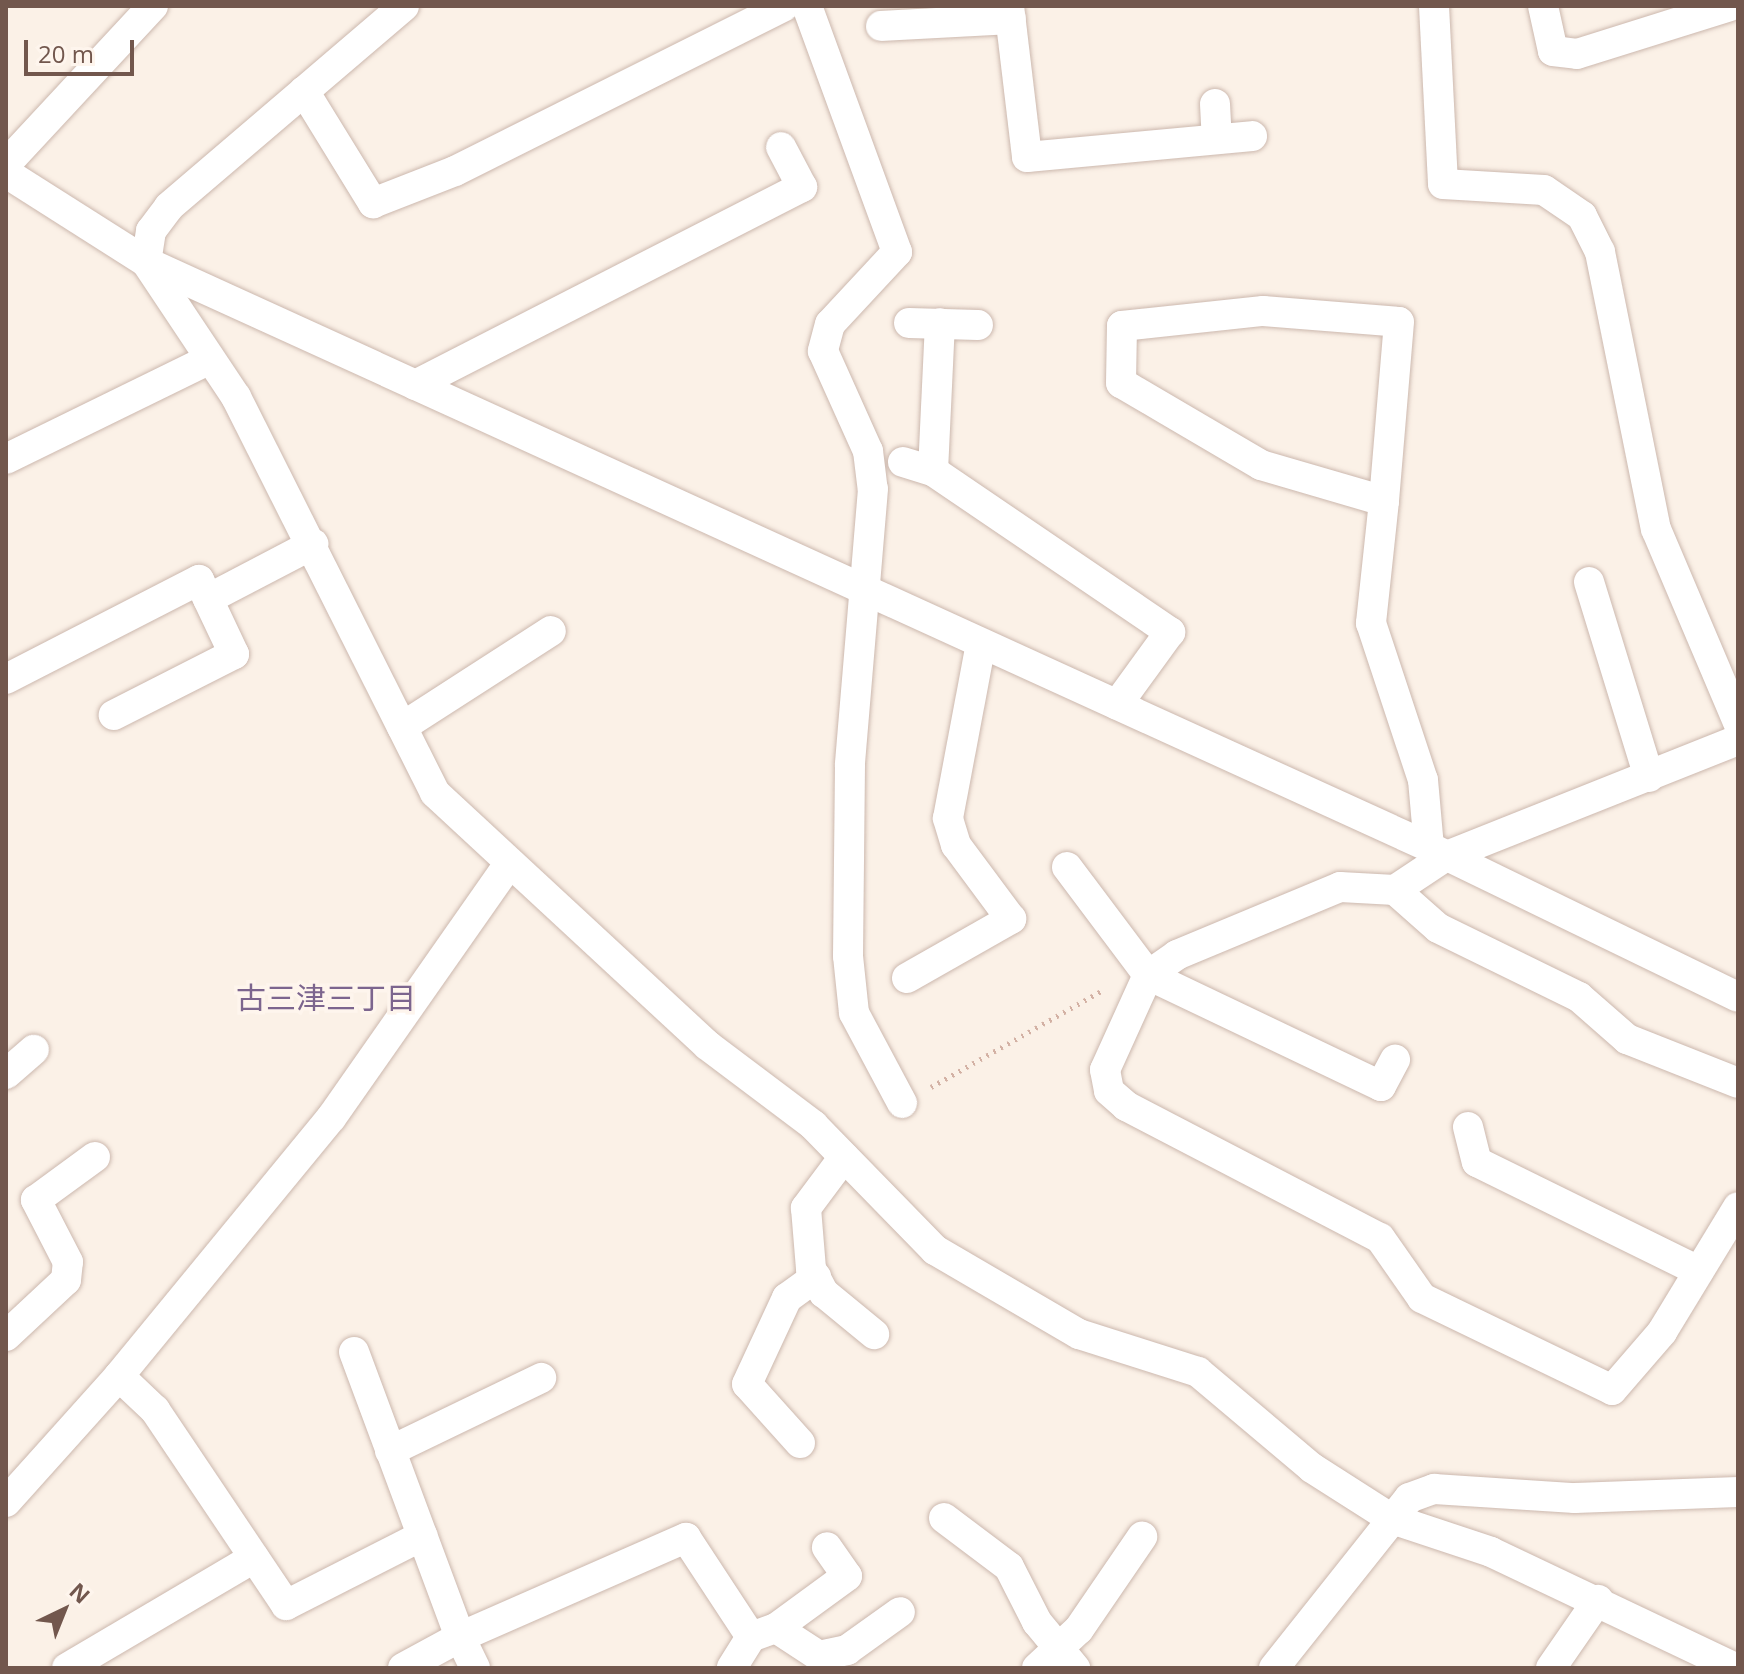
<!DOCTYPE html>
<html>
<head>
<meta charset="utf-8">
<style>
  body { margin:0 }
  #map { position:relative; width:1744px; height:1674px; overflow:hidden; background:#fbf1e7; font-family:"Open Sans","Noto Sans JP",sans-serif }
  div>[style] { position:absolute }
  [style*='--x'] { left:calc(var(--x)*1px); top:calc(var(--y)*1px); width:calc(var(--w)*1px); rotate:calc(var(--a)*1deg) }
  .path>* { height:5px; margin-top:-2.5px; transform-origin:0; background:repeating-linear-gradient(90deg,#d3b1a4 0 2px,transparent 0 8px) }
  .roads { filter:drop-shadow(0 0 2px #ccb8ae) drop-shadow(0 0 2px #ccb8ae) }
  .minor>* { height:30px; margin:-15px; padding:0 15px; transform-origin:15px; border-radius:15px; background:#fff }
  span { translate:-50% -50%; white-space:nowrap; text-align:center; line-height:1.15; -webkit-text-stroke:7px #fef5ed; paint-order:stroke }
  .neighbourhood-label { font-size:30px; color:#7c658e }
  .frame { position:absolute; inset:0; border:8px solid #72574d; pointer-events:none }
  .north { position:absolute; left:24px; top:1570px; width:80px; height:80px; -webkit-text-stroke:6px #fef5ed; paint-order:stroke; rotate:43deg; font-size:22px; font-weight:700; line-height:32px; text-align:center; color:#72574d }
  .north::after { content:''; display:block; margin:auto; width:28px; height:36px; background:#72574d; clip-path:polygon(50% 0,100% 100%,50% 72%,0 100%) }
  .scale { position:absolute; left:24px; top:40px; width:110px; height:36px; box-sizing:border-box; border:4px solid #72574d; border-top:0; padding-left:10px; font-size:24px; line-height:28px; white-space:nowrap; color:#72574d; -webkit-text-stroke:6px #fef5ed; paint-order:stroke }
</style>
</head>
<body>
<div id="map">
  <div class="path">
    <i style="--x:931;--y:1087;--w:197;--a:-29.4"></i>
  </div>
  <div class="roads">
    <div class="minor">
      <i style="--x:404;--y:6;--w:309;--a:139.5"></i>
      <i style="--x:169;--y:207;--w:30;--a:127"></i>
      <i style="--x:151;--y:231;--w:31;--a:99"></i>
      <i style="--x:146;--y:262;--w:162;--a:56.3"></i>
      <i style="--x:236;--y:397;--w:443;--a:63.3"></i>
      <i style="--x:435;--y:793;--w:371;--a:42.8"></i>
      <i style="--x:707;--y:1045;--w:133;--a:37"></i>
      <i style="--x:813;--y:1125;--w:175;--a:45.7"></i>
      <i style="--x:935;--y:1250;--w:167;--a:30.3"></i>
      <i style="--x:1079;--y:1334;--w:125;--a:17.7"></i>
      <i style="--x:1198;--y:1372;--w:149;--a:40.1"></i>
      <i style="--x:1312;--y:1468;--w:95;--a:32.5"></i>
      <i style="--x:1392;--y:1519;--w:104;--a:18.4"></i>
      <i style="--x:1491;--y:1552;--w:270;--a:25.4"></i>
      <i style="--x:807;--y:6;--w:262;--a:69.9"></i>
      <i style="--x:897;--y:252;--w:98;--a:132.9"></i>
      <i style="--x:830;--y:324;--w:28;--a:105"></i>
      <i style="--x:823;--y:351;--w:110;--a:65.8"></i>
      <i style="--x:868;--y:451;--w:38;--a:83"></i>
      <i style="--x:873;--y:489;--w:277;--a:94.8"></i>
      <i style="--x:850;--y:765;--w:191;--a:90.6"></i>
      <i style="--x:848;--y:956;--w:57;--a:84"></i>
      <i style="--x:854;--y:1013;--w:102;--a:61.9"></i>
      <i style="--x:1009;--y:6;--w:152;--a:83.2"></i>
      <i style="--x:1027;--y:157;--w:226;--a:-5.3"></i>
      <i style="--x:1434;--y:6;--w:178;--a:87.1"></i>
      <i style="--x:1443;--y:184;--w:101;--a:3.4"></i>
      <i style="--x:1544;--y:190;--w:46;--a:34.4"></i>
      <i style="--x:1582;--y:216;--w:40;--a:63.4"></i>
      <i style="--x:1600;--y:252;--w:283;--a:78.6"></i>
      <i style="--x:1656;--y:529;--w:210;--a:67"></i>
      <i style="--x:1543;--y:6;--w:46;--a:77.5"></i>
      <i style="--x:1553;--y:51;--w:24;--a:7"></i>
      <i style="--x:1577;--y:54;--w:160;--a:-17.4"></i>
      <i style="--x:881;--y:26;--w:130;--a:-3.1"></i>
      <i style="--x:304;--y:91;--w:132;--a:58.4"></i>
      <i style="--x:373;--y:203;--w:88;--a:-21.3"></i>
      <i style="--x:455;--y:171;--w:368;--a:-26.6"></i>
      <i style="--x:1215;--y:104;--w:34;--a:87"></i>
      <i style="--x:6;--y:164;--w:216;--a:-47.1"></i>
      <i style="--x:6;--y:173;--w:166;--a:32.4"></i>
      <i style="--x:146;--y:262;--w:1410;--a:24.51"></i>
      <i style="--x:1429;--y:847;--w:343;--a:25.9"></i>
      <i style="--x:909;--y:323;--w:69;--a:1.7"></i>
      <i style="--x:415;--y:385;--w:435;--a:-27.1"></i>
      <i style="--x:802;--y:187;--w:45;--a:-117.7"></i>
      <i style="--x:6;--y:459;--w:227;--a:-26.1"></i>
      <i style="--x:903;--y:462;--w:31;--a:17"></i>
      <i style="--x:933;--y:471;--w:287;--a:34.2"></i>
      <i style="--x:1170;--y:632;--w:90;--a:126"></i>
      <i style="--x:933;--y:471;--w:148;--a:-87.3"></i>
      <i style="--x:1384;--y:501;--w:128;--a:-163.7"></i>
      <i style="--x:1261;--y:465;--w:162;--a:-149.6"></i>
      <i style="--x:1121;--y:383;--w:57;--a:-89"></i>
      <i style="--x:1122;--y:326;--w:142;--a:-6.1"></i>
      <i style="--x:1263;--y:311;--w:136;--a:4.6"></i>
      <i style="--x:1399;--y:322;--w:180;--a:94.8"></i>
      <i style="--x:1384;--y:501;--w:123;--a:96.1"></i>
      <i style="--x:1371;--y:623;--w:165;--a:71.7"></i>
      <i style="--x:1423;--y:780;--w:67;--a:84.9"></i>
      <i style="--x:1589;--y:582;--w:204;--a:72.9"></i>
      <i style="--x:208;--y:599;--w:119;--a:-27.6"></i>
      <i style="--x:6;--y:679;--w:217;--a:-27.2"></i>
      <i style="--x:199;--y:580;--w:82;--a:64.7"></i>
      <i style="--x:234;--y:654;--w:135;--a:153.1"></i>
      <i style="--x:402;--y:727;--w:177;--a:-32.8"></i>
      <i style="--x:1738;--y:740;--w:314;--a:158.3"></i>
      <i style="--x:1446;--y:856;--w:61;--a:146.3"></i>
      <i style="--x:1395;--y:890;--w:55;--a:-176.9"></i>
      <i style="--x:1340;--y:887;--w:177;--a:157.4"></i>
      <i style="--x:1177;--y:955;--w:35;--a:145"></i>
      <i style="--x:1148;--y:975;--w:104;--a:114.4"></i>
      <i style="--x:1105;--y:1070;--w:21;--a:79"></i>
      <i style="--x:1109;--y:1091;--w:23;--a:41"></i>
      <i style="--x:1126;--y:1106;--w:286;--a:27.5"></i>
      <i style="--x:1380;--y:1238;--w:73;--a:55"></i>
      <i style="--x:1422;--y:1298;--w:211;--a:25.8"></i>
      <i style="--x:1612;--y:1390;--w:77;--a:-49.2"></i>
      <i style="--x:1662;--y:1332;--w:146;--a:-58.7"></i>
      <i style="--x:1067;--y:867;--w:135;--a:53.1"></i>
      <i style="--x:1148;--y:975;--w:258;--a:25.5"></i>
      <i style="--x:1381;--y:1086;--w:30;--a:-62"></i>
      <i style="--x:1395;--y:890;--w:57;--a:41.5"></i>
      <i style="--x:1438;--y:928;--w:157;--a:26.1"></i>
      <i style="--x:1579;--y:997;--w:64;--a:41.2"></i>
      <i style="--x:1627;--y:1039;--w:119;--a:21.6"></i>
      <i style="--x:907;--y:978;--w:120;--a:-29.6"></i>
      <i style="--x:1011;--y:919;--w:92;--a:-126.6"></i>
      <i style="--x:956;--y:845;--w:28;--a:-107"></i>
      <i style="--x:948;--y:818;--w:177;--a:-79.3"></i>
      <i style="--x:6;--y:1074;--w:37;--a:-41"></i>
      <i style="--x:1468;--y:1127;--w:36;--a:76"></i>
      <i style="--x:1477;--y:1162;--w:247;--a:26.2"></i>
      <i style="--x:844;--y:1157;--w:64;--a:126.7"></i>
      <i style="--x:806;--y:1208;--w:61;--a:85.3"></i>
      <i style="--x:811;--y:1269;--w:27;--a:62"></i>
      <i style="--x:824;--y:1293;--w:65;--a:39.4"></i>
      <i style="--x:6;--y:1336;--w:82;--a:-43"></i>
      <i style="--x:66;--y:1280;--w:18;--a:-84"></i>
      <i style="--x:68;--y:1262;--w:70;--a:-117.3"></i>
      <i style="--x:36;--y:1200;--w:73;--a:-36.1"></i>
      <i style="--x:354;--y:1352;--w:304;--a:69.6"></i>
      <i style="--x:460;--y:1637;--w:247;--a:-23.7"></i>
      <i style="--x:686;--y:1538;--w:118;--a:56.7"></i>
      <i style="--x:751;--y:1637;--w:36;--a:122"></i>
      <i style="--x:119;--y:1376;--w:334;--a:-50.6"></i>
      <i style="--x:331;--y:1118;--w:309;--a:-55"></i>
      <i style="--x:800;--y:1443;--w:79;--a:-131.9"></i>
      <i style="--x:747;--y:1384;--w:95;--a:-65.1"></i>
      <i style="--x:787;--y:1298;--w:36;--a:-36"></i>
      <i style="--x:390;--y:1451;--w:168;--a:-25.8"></i>
      <i style="--x:6;--y:1502;--w:169;--a:-48.1"></i>
      <i style="--x:119;--y:1376;--w:50;--a:43.4"></i>
      <i style="--x:155;--y:1410;--w:235;--a:56.1"></i>
      <i style="--x:286;--y:1605;--w:153;--a:-26.9"></i>
      <i style="--x:944;--y:1518;--w:81;--a:37"></i>
      <i style="--x:1009;--y:1567;--w:62;--a:63"></i>
      <i style="--x:1037;--y:1622;--w:60;--a:50.4"></i>
      <i style="--x:776;--y:1628;--w:88;--a:-36.2"></i>
      <i style="--x:847;--y:1576;--w:35;--a:-125"></i>
      <i style="--x:751;--y:1637;--w:27;--a:-20"></i>
      <i style="--x:776;--y:1628;--w:51;--a:33.1"></i>
      <i style="--x:819;--y:1656;--w:29;--a:-12"></i>
      <i style="--x:847;--y:1650;--w:65;--a:-35.6"></i>
      <i style="--x:67;--y:1668;--w:217;--a:-30.5"></i>
      <i style="--x:403;--y:1668;--w:65;--a:-28.5"></i>
      <i style="--x:460;--y:1637;--w:34;--a:64"></i>
      <i style="--x:1037;--y:1668;--w:57;--a:-42.9"></i>
      <i style="--x:1079;--y:1629;--w:112;--a:-55.6"></i>
      <i style="--x:1274;--y:1668;--w:217;--a:-51.5"></i>
      <i style="--x:1409;--y:1498;--w:27;--a:-20"></i>
      <i style="--x:1434;--y:1489;--w:141;--a:3.7"></i>
      <i style="--x:1575;--y:1498;--w:163;--a:-2.1"></i>
      <i style="--x:1551;--y:1668;--w:83;--a:-55.3"></i>
    </div>
  </div>
  <div class="neighbourhood-label">
    <span style="left:326px;top:998px">古三津三丁目</span>
  </div>
  <div class="frame"></div>
  <div class="north">N</div>
  <div class="scale">20 m</div>
</div>
</body>
</html>
